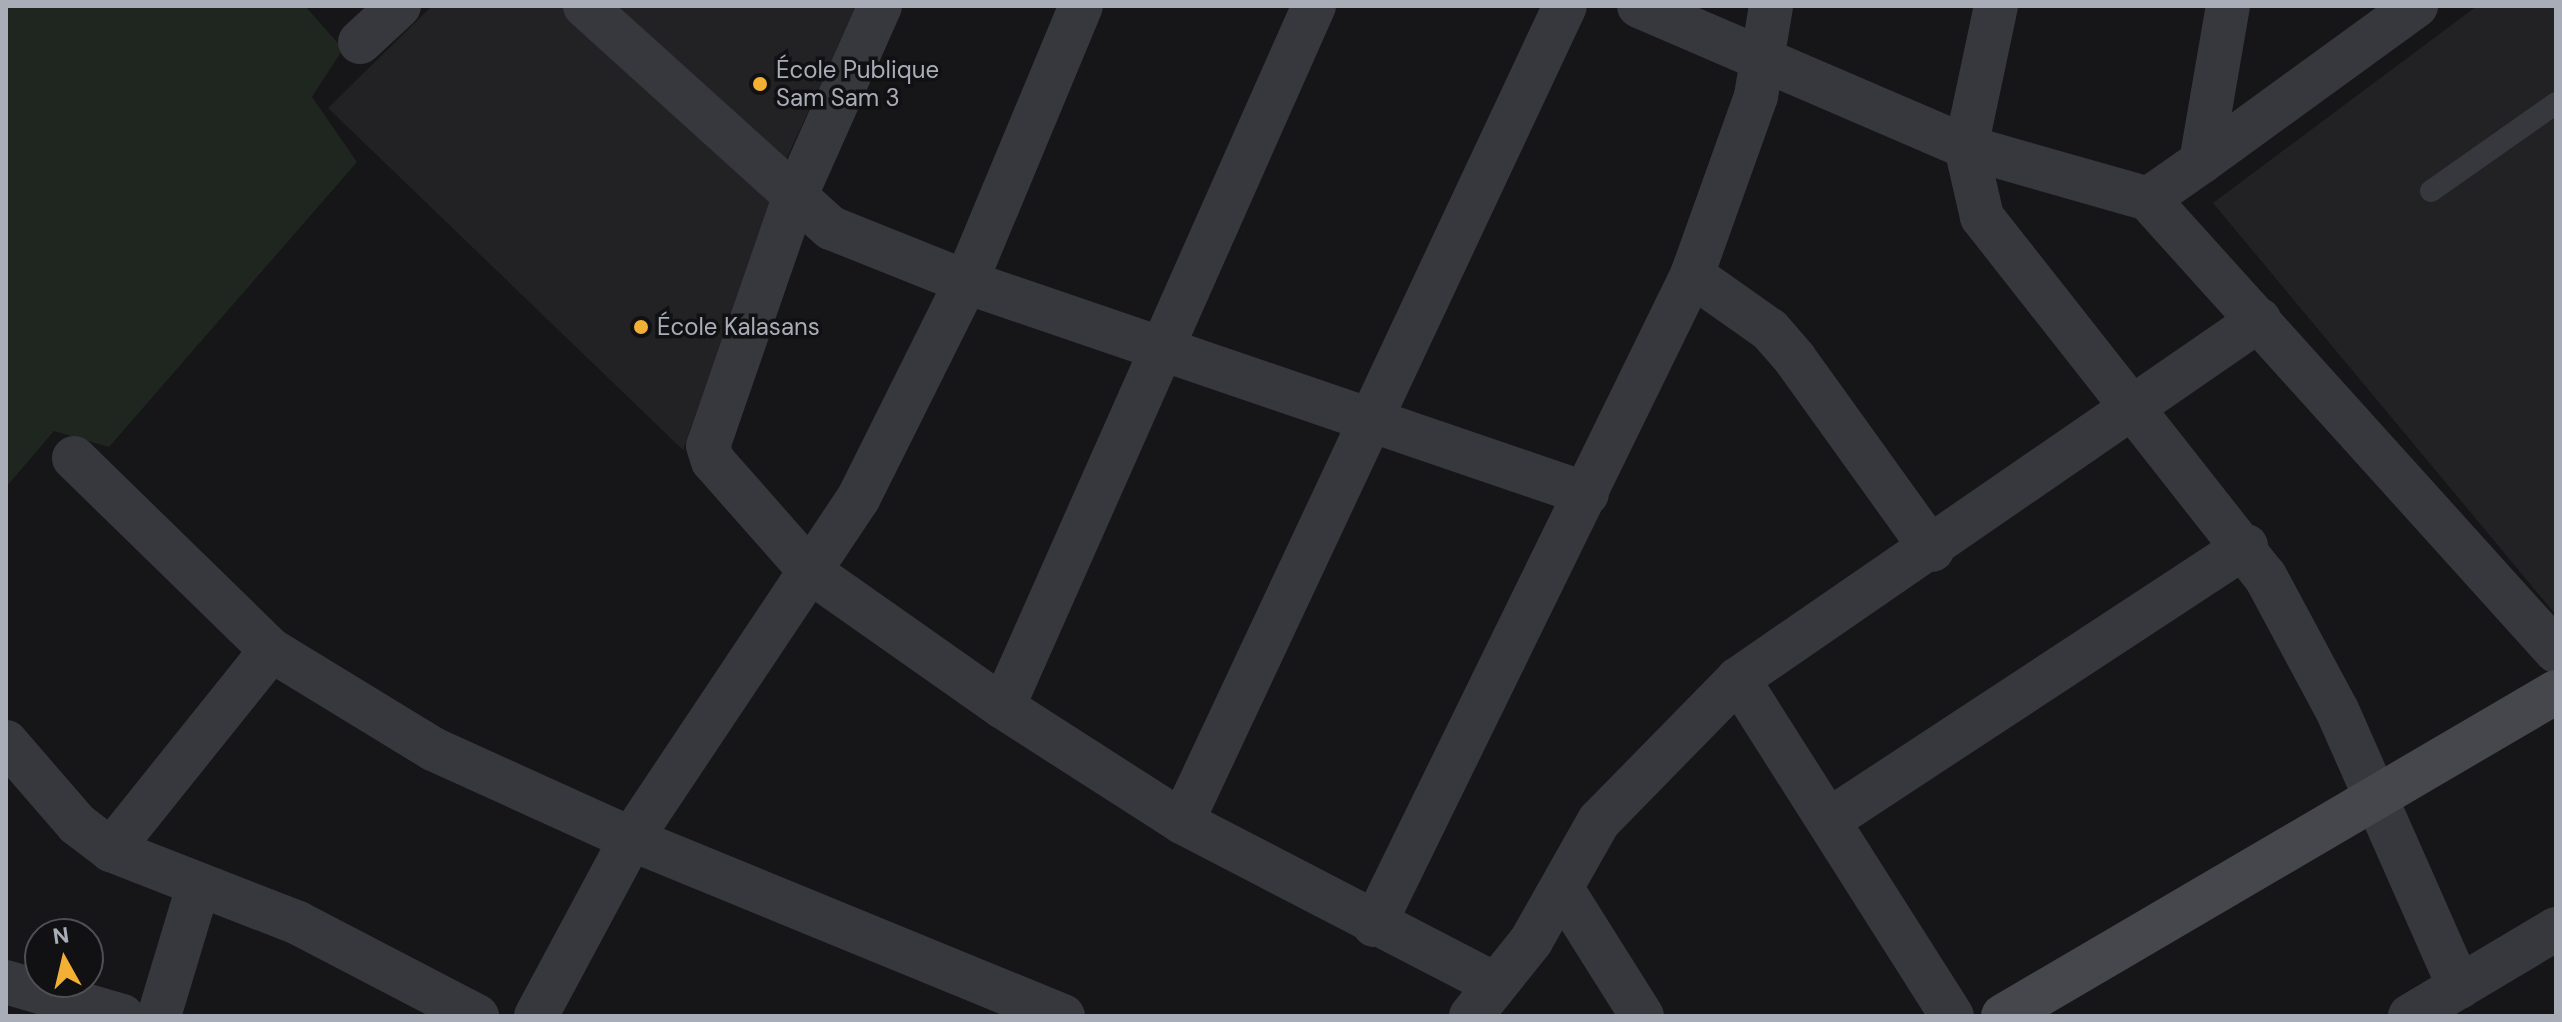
<!DOCTYPE html>
<html>
<head>
<meta charset="utf-8">
<style>
  body { margin:0 }
  #map { position:relative; width:2562px; height:1022px; overflow:hidden; background:#161618; font-family:"DM Sans",sans-serif }
  div>[style] { position:absolute }
  [style*='--x'] { left:calc(var(--x)*1px); top:calc(var(--y)*1px); width:calc(var(--w)*1px); rotate:calc(var(--a)*1deg) }
  .built>* { inset:0; background:#222225 }
  .green>* { inset:0; background:#1e261f }
  .lane>* { height:22px; margin:-11px; padding:0 11px; transform-origin:11px; border-radius:11px; background:#37383d }
  .street>* { height:44px; margin:-22px; padding:0 22px; transform-origin:22px; border-radius:22px; background:#37383d }
  .secondary>* { height:44px; margin:-22px; padding:0 22px; transform-origin:22px; border-radius:22px; background:#45474d }
  .dots>* { width:22px; height:22px; translate:-50% -50%; box-sizing:border-box; border:4px solid #111113; border-radius:50% }
  span { translate:-50% -50%; white-space:nowrap; text-align:center; line-height:1.15; -webkit-text-stroke:7px #111113; paint-order:stroke }
  .poi-label { font-size:24px; color:#a8adb8 }
  .left { translate:0 -50%; text-align:left }
  .frame { position:absolute; inset:0; border:8px solid #a8adb8; pointer-events:none }
  .north { position:absolute; left:24px; top:918px; width:80px; height:80px; box-sizing:border-box; background:#111113; border:2px solid #4d4f55; border-radius:50%; rotate:352deg; font-size:22px; font-weight:700; line-height:32px; text-align:center; color:#a8adb8 }
  .north::after { content:''; display:block; margin:auto; width:28px; height:36px; background:#f2b134; clip-path:polygon(50% 0,100% 100%,50% 72%,0 100%) }
</style>
</head>
<body>
<div id="map">
  <div class="built">
    <i style="clip-path:polygon(432px 6px,562px 6px,771px 203px,683px 450px,328px 108px)"></i>
    <i style="clip-path:polygon(615px 6px,857px 6px,785px 162px)"></i>
    <i style="clip-path:polygon(2477px 6px,2556px 6px,2556px 615px,2213px 203px)"></i>
  </div>
  <div class="green">
    <i style="clip-path:polygon(6px 6px,305px 6px,343px 49px,312px 97px,357px 162px,109px 447px,54px 431px,6px 487px)"></i>
  </div>
  <div class="lane">
    <i style="--x:2431;--y:191;--w:153;--a:-35.1"></i>
  </div>
  <div class="street">
    <i style="--x:585;--y:6;--w:331;--a:42.1"></i>
    <i style="--x:831;--y:228;--w:145;--a:21.8"></i>
    <i style="--x:966;--y:282;--w:656;--a:18.85"></i>
    <i style="--x:880;--y:6;--w:214;--a:114"></i>
    <i style="--x:793;--y:201;--w:259;--a:109.1"></i>
    <i style="--x:708;--y:446;--w:16;--a:72"></i>
    <i style="--x:713;--y:461;--w:148;--a:48.6"></i>
    <i style="--x:811;--y:572;--w:235;--a:35.1"></i>
    <i style="--x:1003;--y:707;--w:213;--a:32.7"></i>
    <i style="--x:1182;--y:822;--w:352;--a:27.4"></i>
    <i style="--x:1639;--y:6;--w:356;--a:23.3"></i>
    <i style="--x:1966;--y:147;--w:189;--a:15.9"></i>
    <i style="--x:2148;--y:199;--w:609;--a:47.93"></i>
    <i style="--x:1996;--y:6;--w:144;--a:102"></i>
    <i style="--x:1966;--y:147;--w:72;--a:77.1"></i>
    <i style="--x:1982;--y:217;--w:457;--a:51.8"></i>
    <i style="--x:2265;--y:576;--w:152;--a:61.8"></i>
    <i style="--x:2337;--y:710;--w:303;--a:66.2"></i>
    <i style="--x:360;--y:42;--w:53;--a:-42.7"></i>
    <i style="--x:2201;--y:162;--w:266;--a:-36"></i>
    <i style="--x:2148;--y:199;--w:65;--a:-34.9"></i>
    <i style="--x:2201;--y:162;--w:158;--a:-80.2"></i>
    <i style="--x:1692;--y:275;--w:95;--a:35.2"></i>
    <i style="--x:1770;--y:330;--w:38;--a:49"></i>
    <i style="--x:1795;--y:359;--w:235;--a:54.3"></i>
    <i style="--x:74;--y:458;--w:275;--a:44.3"></i>
    <i style="--x:271;--y:650;--w:190;--a:31.4"></i>
    <i style="--x:433;--y:749;--w:217;--a:24.4"></i>
    <i style="--x:631;--y:839;--w:467;--a:22.3"></i>
    <i style="--x:1738;--y:679;--w:399;--a:57.6"></i>
    <i style="--x:1003;--y:707;--w:767;--a:-66.08"></i>
    <i style="--x:6;--y:742;--w:108;--a:49.1"></i>
    <i style="--x:77;--y:824;--w:43;--a:37.4"></i>
    <i style="--x:111;--y:850;--w:201;--a:21.3"></i>
    <i style="--x:298;--y:923;--w:202;--a:27.5"></i>
    <i style="--x:1829;--y:820;--w:499;--a:-33.3"></i>
    <i style="--x:1182;--y:822;--w:901;--a:-64.86"></i>
    <i style="--x:111;--y:850;--w:256;--a:-51.3"></i>
    <i style="--x:1562;--y:889;--w:150;--a:57.8"></i>
    <i style="--x:1374;--y:925;--w:724;--a:-63.93"></i>
    <i style="--x:1692;--y:275;--w:190;--a:-70.3"></i>
    <i style="--x:1756;--y:96;--w:91;--a:-80.5"></i>
    <i style="--x:6;--y:982;--w:121;--a:16.3"></i>
    <i style="--x:159;--y:1016;--w:135;--a:-73.2"></i>
    <i style="--x:536;--y:1016;--w:201;--a:-61.8"></i>
    <i style="--x:631;--y:839;--w:409;--a:-56.3"></i>
    <i style="--x:858;--y:499;--w:242;--a:-63.5"></i>
    <i style="--x:966;--y:282;--w:299;--a:-67.4"></i>
    <i style="--x:1471;--y:1016;--w:96;--a:-51.3"></i>
    <i style="--x:1531;--y:941;--w:138;--a:-60.5"></i>
    <i style="--x:1599;--y:821;--w:199;--a:-45.6"></i>
    <i style="--x:1738;--y:679;--w:633;--a:-34.57"></i>
    <i style="--x:2410;--y:1016;--w:170;--a:-30.8"></i>
  </div>
  <div class="secondary">
    <i style="--x:2003;--y:1016;--w:641;--a:-30.37"></i>
  </div>
  <div class="dots">
    <i style="left:760px;top:84px;background:#f2b134"></i>
    <i style="left:641px;top:327px;background:#f2b134"></i>
  </div>
  <div class="poi-label">
    <span class="left" style="left:776px;top:84px">École Publique<br>Sam Sam 3</span>
    <span class="left" style="left:657px;top:327px">École Kalasans</span>
  </div>
  <div class="frame"></div>
  <div class="north">N</div>
</div>
</body>
</html>
